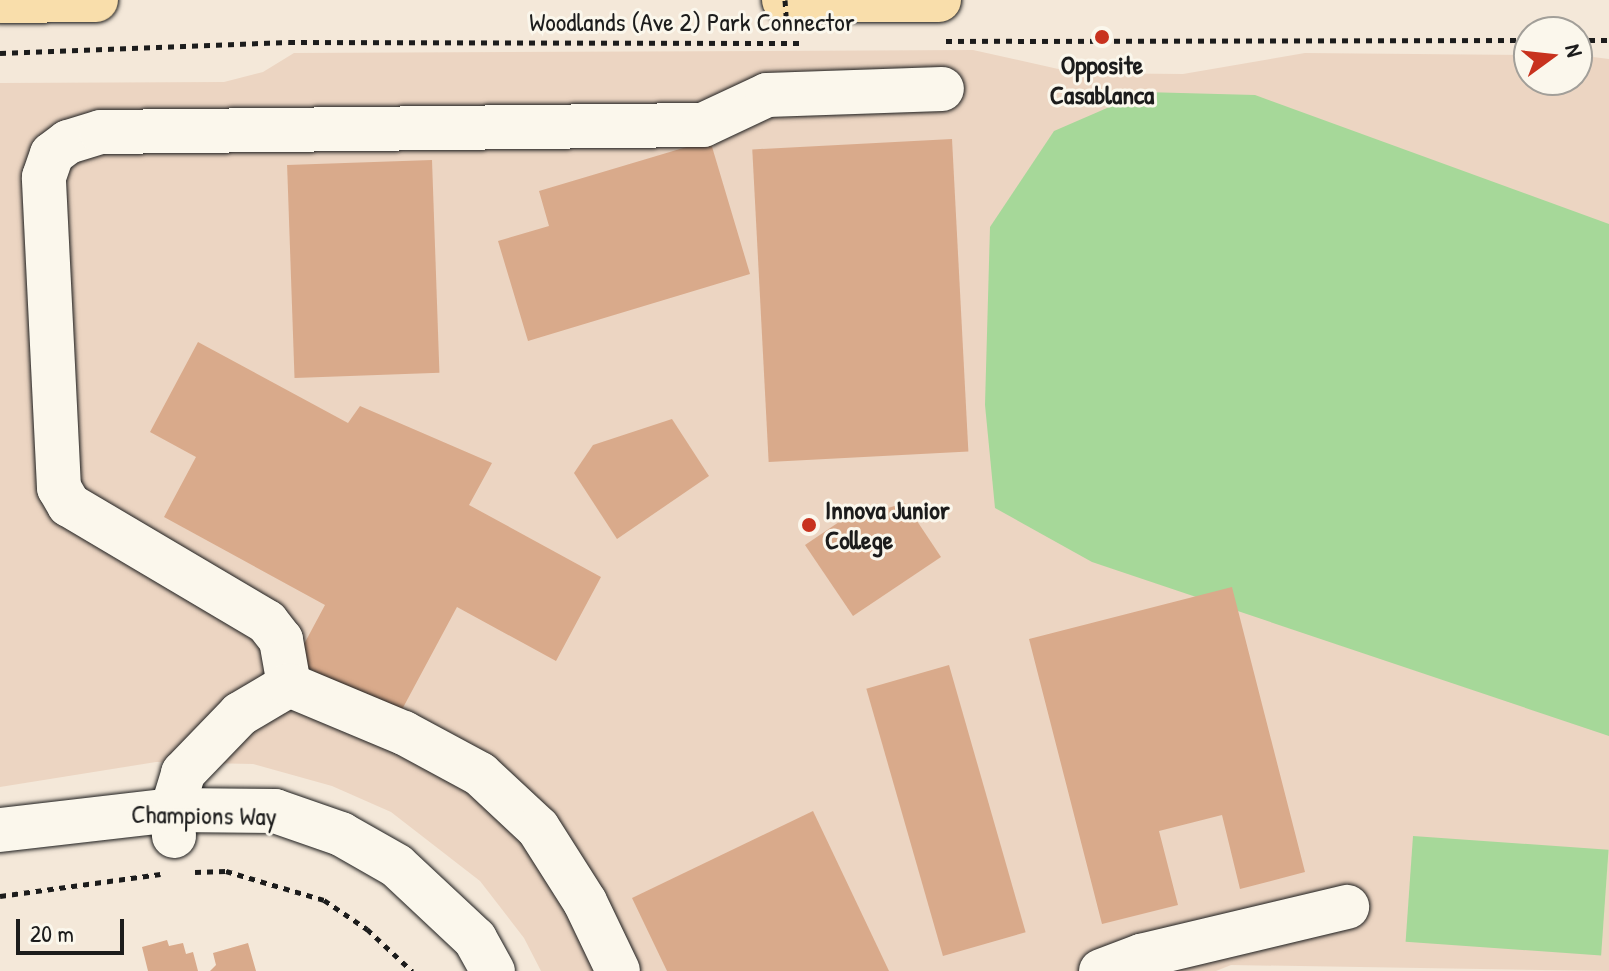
<!DOCTYPE html>
<html>
<head>
<meta charset="utf-8">
<style>
  body { margin:0 }
  #map { position:relative; width:1609px; height:971px; overflow:hidden; background:#f4e8d9; font-family:"Patrick Hand",sans-serif }
  div>[style] { position:absolute }
  [style*='--x'] { left:calc(var(--x)*1px); top:calc(var(--y)*1px); width:calc(var(--w)*1px); rotate:calc(var(--a)*1deg) }
  .built>* { inset:0; background:#ecd5c2 }
  .green>* { inset:0; background:#a6d899; transform-origin:0 0 }
  .building>* { inset:0; background:#d9aa8b; transform-origin:0 0 }
  .path>* { height:5px; margin-top:-2.5px; transform-origin:0; background:repeating-linear-gradient(90deg,#1c1c1c 0 6px,transparent 0 12px) }
  .roads { filter:drop-shadow(0 0 2px #1c1c1c) drop-shadow(0 0 2px #1c1c1c) }
  .minor>* { height:44px; margin:-22px; padding:0 22px; transform-origin:22px; border-radius:22px; background:#fbf7ec }
  .major>* { height:44px; margin:-22px; padding:0 22px; transform-origin:22px; border-radius:22px; background:#f9deab }
  .path-bridge>* { height:5px; margin-top:-2.5px; transform-origin:0; background:repeating-linear-gradient(90deg,#1c1c1c 0 6px,transparent 0 12px) }
  .dots>* { width:22px; height:22px; translate:-50% -50%; box-sizing:border-box; border:4px solid #fbf7ec; border-radius:50% }
  span { translate:-50% -50%; white-space:nowrap; text-align:center; line-height:1.15; -webkit-text-stroke:6px #fbf7ec; paint-order:stroke }
  .street-label { font-size:26px; color:#1c1c1c }
  .poi-label { font-size:26px; color:#1c1c1c; font-weight:700 }
  .left { translate:0 -50%; text-align:left }
  .north { position:absolute; left:1513px; top:16px; width:80px; height:80px; box-sizing:border-box; background:#fbf7ec; border:2px solid #a29f99; border-radius:50%; rotate:75deg; font-size:22px; font-weight:700; line-height:32px; text-align:center; color:#1c1c1c }
  .north::after { content:''; display:block; margin:auto; width:28px; height:36px; background:#c8321e; clip-path:polygon(50% 0,100% 100%,50% 72%,0 100%) }
  .scale { position:absolute; left:16px; top:919px; width:108px; height:36px; box-sizing:border-box; border:4px solid #1c1c1c; border-top:0; padding-left:10px; font-size:24px; line-height:28px; white-space:nowrap; color:#1c1c1c; -webkit-text-stroke:6px #fbf7ec; paint-order:stroke }
</style>
</head>
<body>
<div id="map">
  <div class="built">
    <i style="clip-path:polygon(973px 50px,1076px 73px,1183px 74px,1305px 53px,1529px 55px,1529px 80px,1577px 80px,1577px 55px,1609px 59px,1609px 971px,1231px 965px,1216px 971px,541px 971px,524px 938px,480px 881px,391px 812px,332px 786px,253px 764px,156px 762px,0 787px,0 83px,224px 82px,263px 72px,294px 53px)"></i>
  </div>
  <div class="green">
    <i style="clip-path:polygon(1144px 92px,1255px 95px,1609px 224px,1609px 736px,1092px 562px,995px 508px,985px 405px,990px 227px,1054px 131px)"></i>
    <i style="left:1413px;top:836px;width:196px;height:106px;rotate:4deg"></i>
  </div>
  <div class="building">
    <i style="left:952px;top:139px;width:313px;height:200px;rotate:87deg"></i>
    <i style="clip-path:polygon(710px 140px,750px 274px,528px 341px,498px 241px,549px 226px,539px 191px)"></i>
    <i style="left:432px;top:160px;width:213px;height:145px;rotate:88deg"></i>
    <i style="clip-path:polygon(198px 342px,348px 423px,360px 406px,492px 463px,469px 505px,601px 577px,556px 661px,457px 607px,398px 717px,295px 661px,325px 605px,164px 517px,196px 457px,150px 432px)"></i>
    <i style="clip-path:polygon(672px 419px,709px 476px,617px 539px,574px 473px,593px 445px)"></i>
    <i style="clip-path:polygon(905px 503px,941px 557px,853px 616px,805px 545px,839px 522px)"></i>
    <i style="clip-path:polygon(1232px 587px,1305px 872px,1240px 889px,1222px 815px,1159px 831px,1178px 905px,1102px 924px,1029px 639px)"></i>
    <i style="left:949px;top:665px;width:278px;height:86px;rotate:74deg"></i>
    <i style="clip-path:polygon(813px 811px,889px 971px,667px 971px,632px 898px)"></i>
    <i style="clip-path:polygon(167px 940px,169px 946px,183px 943px,186px 954px,193px 952px,198px 971px,148px 971px,142px 947px)"></i>
    <i style="clip-path:polygon(248px 943px,256px 971px,210px 971px,216px 965px,213px 953px)"></i>
  </div>
  <div class="path">
    <i style="--x:1577;--y:40;--w:32;--a:0"></i>
    <i style="--x:946;--y:41;--w:583;--a:-0.1"></i>
    <i style="--x:0;--y:53;--w:289;--a:-2.2"></i>
    <i style="--x:289;--y:42;--w:511;--a:0.11"></i>
    <i style="--x:195;--y:872;--w:31;--a:-2"></i>
    <i style="--x:226;--y:871;--w:102;--a:16.5"></i>
    <i style="--x:324;--y:900;--w:52;--a:34"></i>
    <i style="--x:367;--y:929;--w:62;--a:43"></i>
    <i style="--x:0;--y:896;--w:162;--a:-7.8"></i>
  </div>
  <div class="roads">
    <div class="minor">
      <i style="--x:289;--y:685;--w:46;--a:-100.1"></i>
      <i style="--x:281;--y:640;--w:23;--a:-128"></i>
      <i style="--x:267;--y:622;--w:230;--a:-149.4"></i>
      <i style="--x:69;--y:505;--w:20;--a:-120"></i>
      <i style="--x:59;--y:488;--w:311;--a:-92.8"></i>
      <i style="--x:44;--y:177;--w:24;--a:-71"></i>
      <i style="--x:52;--y:154;--w:20;--a:-37"></i>
      <i style="--x:68;--y:142;--w:34;--a:-17"></i>
      <i style="--x:101;--y:132;--w:602;--a:-0.67"></i>
      <i style="--x:703;--y:125;--w:71;--a:-25.1"></i>
      <i style="--x:767;--y:95;--w:175;--a:-2"></i>
      <i style="--x:0;--y:830;--w:173;--a:-6.6"></i>
      <i style="--x:172;--y:810;--w:103;--a:0.6"></i>
      <i style="--x:275;--y:811;--w:70;--a:19.2"></i>
      <i style="--x:341;--y:834;--w:64;--a:29.7"></i>
      <i style="--x:397;--y:866;--w:107;--a:43.1"></i>
      <i style="--x:475;--y:939;--w:37;--a:61"></i>
      <i style="--x:174;--y:836;--w:26;--a:-94"></i>
      <i style="--x:172;--y:810;--w:39;--a:-73"></i>
      <i style="--x:183;--y:773;--w:82;--a:-46"></i>
      <i style="--x:240;--y:714;--w:57;--a:-30.6"></i>
      <i style="--x:289;--y:685;--w:125;--a:22.7"></i>
      <i style="--x:404;--y:733;--w:86;--a:28.3"></i>
      <i style="--x:480;--y:774;--w:79;--a:43"></i>
      <i style="--x:538;--y:828;--w:88;--a:57.6"></i>
      <i style="--x:585;--y:902;--w:76;--a:64.4"></i>
      <i style="--x:1101;--y:971;--w:43;--a:-20.6"></i>
      <i style="--x:1141;--y:956;--w:212;--a:-13.4"></i>
    </div>
    <div class="major">
      <i style="--x:784;--y:0;--w:155;--a:0"></i>
      <i style="--x:0;--y:1;--w:96;--a:-0.6"></i>
    </div>
  </div>
  <div class="path-bridge">
    <i style="--x:785;--y:0;--w:32;--a:86"></i>
  </div>
  <div class="dots">
    <i style="left:1102px;top:37px;background:#c8321e"></i>
    <i style="left:809px;top:525px;background:#c8321e"></i>
  </div>
  <div class="street-label">
    <span style="left:692px;top:22px">Woodlands (Ave 2) Park Connector</span>
    <span style="left:204px;top:815px;rotate:1deg">Champions Way</span>
  </div>
  <div class="poi-label">
    <span style="left:1102px;top:80px">Opposite<br>Casablanca</span>
    <span class="left" style="left:825px;top:525px">Innova Junior<br>College</span>
  </div>
  <div class="north">N</div>
  <div class="scale">20 m</div>
</div>
</body>
</html>
